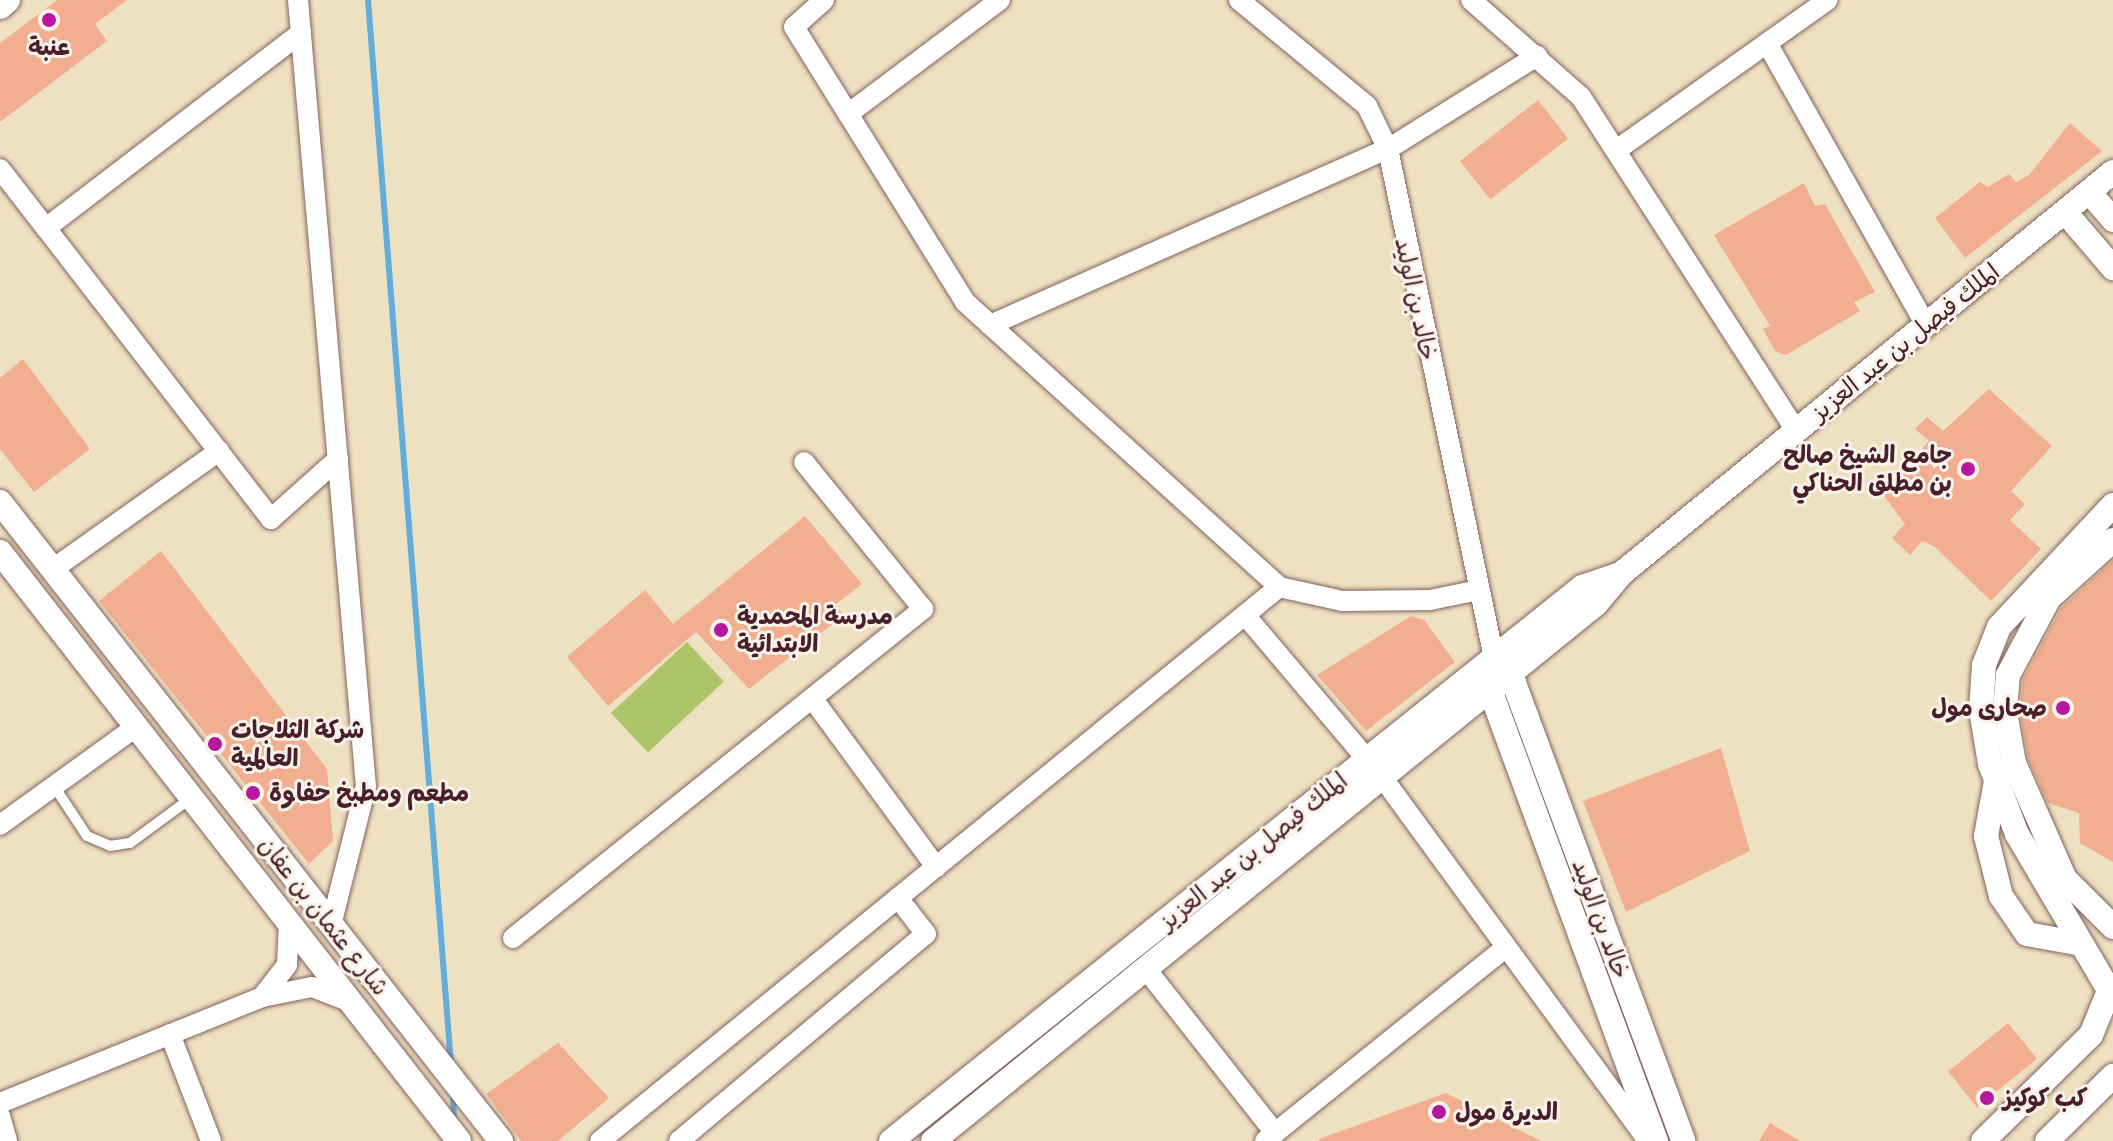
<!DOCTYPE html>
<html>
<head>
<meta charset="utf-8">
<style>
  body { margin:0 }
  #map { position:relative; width:2113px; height:1141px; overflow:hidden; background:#eee1c1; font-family:Itim,"Playpen Sans Arabic",sans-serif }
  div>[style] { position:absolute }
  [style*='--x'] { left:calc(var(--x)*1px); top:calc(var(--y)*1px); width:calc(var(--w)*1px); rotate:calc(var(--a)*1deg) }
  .green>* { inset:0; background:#adc469; transform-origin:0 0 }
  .stream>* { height:6px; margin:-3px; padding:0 3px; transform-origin:3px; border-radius:3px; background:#63addb }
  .building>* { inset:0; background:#f1ae90; transform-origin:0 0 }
  .roads { filter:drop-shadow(0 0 2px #836360) drop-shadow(0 0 2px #836360) }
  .service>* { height:10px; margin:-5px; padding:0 5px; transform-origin:5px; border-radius:5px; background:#fff }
  .minor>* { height:20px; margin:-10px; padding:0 10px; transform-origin:10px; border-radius:10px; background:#fff }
  .tertiary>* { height:24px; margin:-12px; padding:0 12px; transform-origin:12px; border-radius:12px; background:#fff }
  .secondary>* { height:26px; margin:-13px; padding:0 13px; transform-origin:13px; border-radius:13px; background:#fff }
  .dots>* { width:22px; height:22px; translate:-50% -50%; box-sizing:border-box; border:4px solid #f7f3e8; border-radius:50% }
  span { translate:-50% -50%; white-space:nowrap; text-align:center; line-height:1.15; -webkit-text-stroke:6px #f7f3e8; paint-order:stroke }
  .poi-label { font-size:24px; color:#4a1f2b; font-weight:700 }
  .right { translate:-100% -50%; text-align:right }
  .left { translate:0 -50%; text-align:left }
  .street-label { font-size:24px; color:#4a1f2b }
</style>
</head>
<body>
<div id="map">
  <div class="green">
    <i style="left:687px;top:642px;width:54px;height:104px;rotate:47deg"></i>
  </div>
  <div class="stream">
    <i style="--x:368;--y:0;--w:1067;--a:85.54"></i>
    <i style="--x:453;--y:1094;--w:26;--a:88"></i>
  </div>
  <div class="building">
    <i style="clip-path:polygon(57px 0,127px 0,95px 24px,107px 41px,0 122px,0 43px)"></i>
    <i style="left:1538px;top:100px;width:49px;height:99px;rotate:52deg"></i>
    <i style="clip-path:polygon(2070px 123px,2102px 151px,1965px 258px,1935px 218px,1980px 182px,1988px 187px,2009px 174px,2016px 182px,2029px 175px)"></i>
    <i style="clip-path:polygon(1804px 183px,1815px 206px,1825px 204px,1875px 292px,1854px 302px,1860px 311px,1786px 355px,1775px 351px,1763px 329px,1770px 326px,1714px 235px)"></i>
    <i style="clip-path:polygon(23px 359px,90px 449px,34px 492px,0 449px,0 378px)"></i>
    <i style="clip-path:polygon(1989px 389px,2052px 446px,2011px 491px,2025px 504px,2010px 520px,2041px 549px,1991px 601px,1935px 547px,1922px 541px,1910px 555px,1892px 538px,1905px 524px,1882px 493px,1929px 441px,1915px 429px,1927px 417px,1943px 431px)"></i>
    <i style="clip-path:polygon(805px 516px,862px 584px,835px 605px,844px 615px,749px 689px,696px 632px,608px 706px,567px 657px,645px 590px,673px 624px)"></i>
    <i style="clip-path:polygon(161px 551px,327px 769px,333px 841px,309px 864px,99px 601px)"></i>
    <i style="clip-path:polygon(2113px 560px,2113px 862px,2080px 843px,2079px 813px,2048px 803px,2028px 759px,2020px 711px,2023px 679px,2061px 608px)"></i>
    <i style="clip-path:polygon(1411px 616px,1424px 620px,1455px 662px,1366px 731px,1317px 675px)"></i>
    <i style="clip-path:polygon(1721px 748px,1750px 851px,1626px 912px,1583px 801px)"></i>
    <i style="left:2008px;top:1023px;width:46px;height:77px;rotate:51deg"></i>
    <i style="clip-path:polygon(558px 1043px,609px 1098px,558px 1141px,521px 1141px,486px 1094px)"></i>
    <i style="clip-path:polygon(1446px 1093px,1541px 1141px,1319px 1141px,1319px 1139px)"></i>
    <i style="clip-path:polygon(1770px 1123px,1800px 1141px,1759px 1141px)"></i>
  </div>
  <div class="roads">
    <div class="service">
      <i style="--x:54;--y:786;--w:60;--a:56.6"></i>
      <i style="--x:87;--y:836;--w:25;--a:23"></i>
      <i style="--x:110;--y:846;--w:20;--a:-9"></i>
      <i style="--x:130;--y:843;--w:76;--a:-36.4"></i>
    </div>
    <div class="minor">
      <i style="--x:298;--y:0;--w:789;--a:85.06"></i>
      <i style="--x:366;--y:786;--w:143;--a:104.1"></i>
      <i style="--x:824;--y:0;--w:40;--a:138"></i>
      <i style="--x:794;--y:27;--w:324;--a:58.1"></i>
      <i style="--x:965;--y:302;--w:424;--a:42.2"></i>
      <i style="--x:1239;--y:0;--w:166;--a:39.6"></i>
      <i style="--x:1367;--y:106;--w:48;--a:64"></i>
      <i style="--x:1388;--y:149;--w:520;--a:78.24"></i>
      <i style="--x:1471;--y:0;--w:147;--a:41.4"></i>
      <i style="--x:1581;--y:97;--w:397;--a:57.2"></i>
      <i style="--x:301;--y:33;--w:321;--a:142.6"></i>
      <i style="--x:46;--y:228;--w:368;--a:52.3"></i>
      <i style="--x:271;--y:519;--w:90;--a:-41.8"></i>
      <i style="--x:1767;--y:43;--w:324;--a:60.6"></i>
      <i style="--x:848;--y:114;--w:190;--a:-36.9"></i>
      <i style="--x:1618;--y:149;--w:257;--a:-35.4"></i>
      <i style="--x:0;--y:169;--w:75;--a:52.1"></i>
      <i style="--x:990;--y:325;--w:435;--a:-23.9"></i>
      <i style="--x:1388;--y:149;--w:176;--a:-32"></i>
      <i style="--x:53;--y:569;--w:204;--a:-35.4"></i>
      <i style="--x:1245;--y:615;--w:212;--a:49.8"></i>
      <i style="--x:1382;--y:777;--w:451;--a:53.8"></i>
      <i style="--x:812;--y:698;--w:210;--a:53.7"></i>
      <i style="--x:0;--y:825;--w:168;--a:-35.8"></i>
      <i style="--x:289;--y:923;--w:42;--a:92.7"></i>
      <i style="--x:287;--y:965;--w:41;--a:128"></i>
      <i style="--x:262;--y:997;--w:51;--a:-11.3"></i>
      <i style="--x:312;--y:987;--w:42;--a:21"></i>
      <i style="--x:513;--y:938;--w:526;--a:-38.74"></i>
      <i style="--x:923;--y:609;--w:189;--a:-129"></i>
      <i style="--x:1146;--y:969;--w:209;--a:51.8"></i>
      <i style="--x:170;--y:1034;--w:115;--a:69"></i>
      <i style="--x:0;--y:1103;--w:283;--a:-22"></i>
      <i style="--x:0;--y:1116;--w:26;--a:74"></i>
      <i style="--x:600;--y:1141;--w:876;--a:-39.21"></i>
      <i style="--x:1279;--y:587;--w:65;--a:12.5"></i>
      <i style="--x:1342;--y:601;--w:88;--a:-0.7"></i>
      <i style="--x:1430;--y:600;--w:50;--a:-11.5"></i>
      <i style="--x:679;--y:1141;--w:322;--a:-40"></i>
      <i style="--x:926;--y:934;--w:46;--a:-127.9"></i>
      <i style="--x:1265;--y:1141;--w:308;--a:-38.8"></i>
    </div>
    <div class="tertiary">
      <i style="--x:2089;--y:192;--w:37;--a:49"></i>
      <i style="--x:2065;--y:212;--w:74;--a:49.4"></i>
      <i style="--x:0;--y:502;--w:812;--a:51.9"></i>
      <i style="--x:2113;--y:505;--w:167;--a:133.1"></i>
      <i style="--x:1999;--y:627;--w:41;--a:111.5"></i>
      <i style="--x:1984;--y:665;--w:45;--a:93.8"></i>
      <i style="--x:1981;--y:710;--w:55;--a:80.5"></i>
      <i style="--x:1990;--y:764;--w:75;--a:68.9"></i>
      <i style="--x:2017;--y:834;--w:189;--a:59.5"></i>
      <i style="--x:2113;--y:540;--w:86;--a:137.8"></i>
      <i style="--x:2049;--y:598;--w:87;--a:118"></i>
      <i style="--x:2008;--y:675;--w:37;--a:95"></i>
      <i style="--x:2005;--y:712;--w:52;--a:80"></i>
      <i style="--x:2014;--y:763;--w:127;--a:66.3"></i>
      <i style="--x:2065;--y:879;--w:68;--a:45"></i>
      <i style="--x:0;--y:552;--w:747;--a:52.07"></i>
      <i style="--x:1498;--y:663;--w:26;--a:51"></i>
      <i style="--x:1514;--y:683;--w:488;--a:69.7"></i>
      <i style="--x:1494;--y:676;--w:22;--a:93"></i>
      <i style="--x:1493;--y:698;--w:472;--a:69.8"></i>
      <i style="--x:1996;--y:781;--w:56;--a:100.3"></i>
      <i style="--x:1986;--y:836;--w:62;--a:76"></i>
      <i style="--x:2001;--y:896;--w:46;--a:55.6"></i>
      <i style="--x:2027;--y:934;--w:50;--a:10.4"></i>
      <i style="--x:891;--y:1141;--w:886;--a:-38.72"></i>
      <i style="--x:1582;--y:587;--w:40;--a:-18.9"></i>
      <i style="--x:933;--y:1141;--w:853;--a:-39.01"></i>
      <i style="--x:1596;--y:604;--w:40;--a:-50"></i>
      <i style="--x:1622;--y:573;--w:634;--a:-39.24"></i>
      <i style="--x:1983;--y:1141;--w:151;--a:-44.5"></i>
      <i style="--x:2091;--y:1035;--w:53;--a:-67.8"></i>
      <i style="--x:2047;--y:1141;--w:93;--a:-44.6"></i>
    </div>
    <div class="secondary">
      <i style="--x:0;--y:6;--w:9;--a:-41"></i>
    </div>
  </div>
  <div class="dots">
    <i style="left:49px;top:20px;background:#b5179e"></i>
    <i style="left:1968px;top:469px;background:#b5179e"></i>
    <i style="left:721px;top:630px;background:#b5179e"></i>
    <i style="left:2063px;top:708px;background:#b5179e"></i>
    <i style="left:215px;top:744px;background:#b5179e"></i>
    <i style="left:253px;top:793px;background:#b5179e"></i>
    <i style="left:1987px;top:1098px;background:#b5179e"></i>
    <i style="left:1439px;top:1112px;background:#b5179e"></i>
  </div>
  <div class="poi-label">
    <span style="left:49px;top:47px">عنبة</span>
    <span class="right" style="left:1952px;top:469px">جامع الشيخ صالح<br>بن مطلق الحناكي</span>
    <span class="left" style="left:737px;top:630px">مدرسة المحمدية<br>الابتدائية</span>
    <span class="right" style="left:2047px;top:708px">صحارى مول</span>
    <span class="left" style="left:231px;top:744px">شركة الثلاجات<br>العالمية</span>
    <span class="left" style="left:269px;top:793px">مطعم ومطبخ حفاوة</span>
    <span class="left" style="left:2003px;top:1098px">كب كوكيز</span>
    <span class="left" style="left:1455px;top:1112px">الديرة مول</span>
  </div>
  <div class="street-label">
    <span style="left:1416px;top:299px;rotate:78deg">خالد بن الوليد</span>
    <span style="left:1905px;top:342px;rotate:-39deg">الملك فيصل بن عبد العزيز</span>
    <span style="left:1253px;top:851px;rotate:-39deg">الملك فيصل بن عبد العزيز</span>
    <span style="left:324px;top:916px;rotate:52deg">شارع عثمان بن عفان</span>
    <span style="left:1601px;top:919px;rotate:70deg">خالد بن الوليد</span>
  </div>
</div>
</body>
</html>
